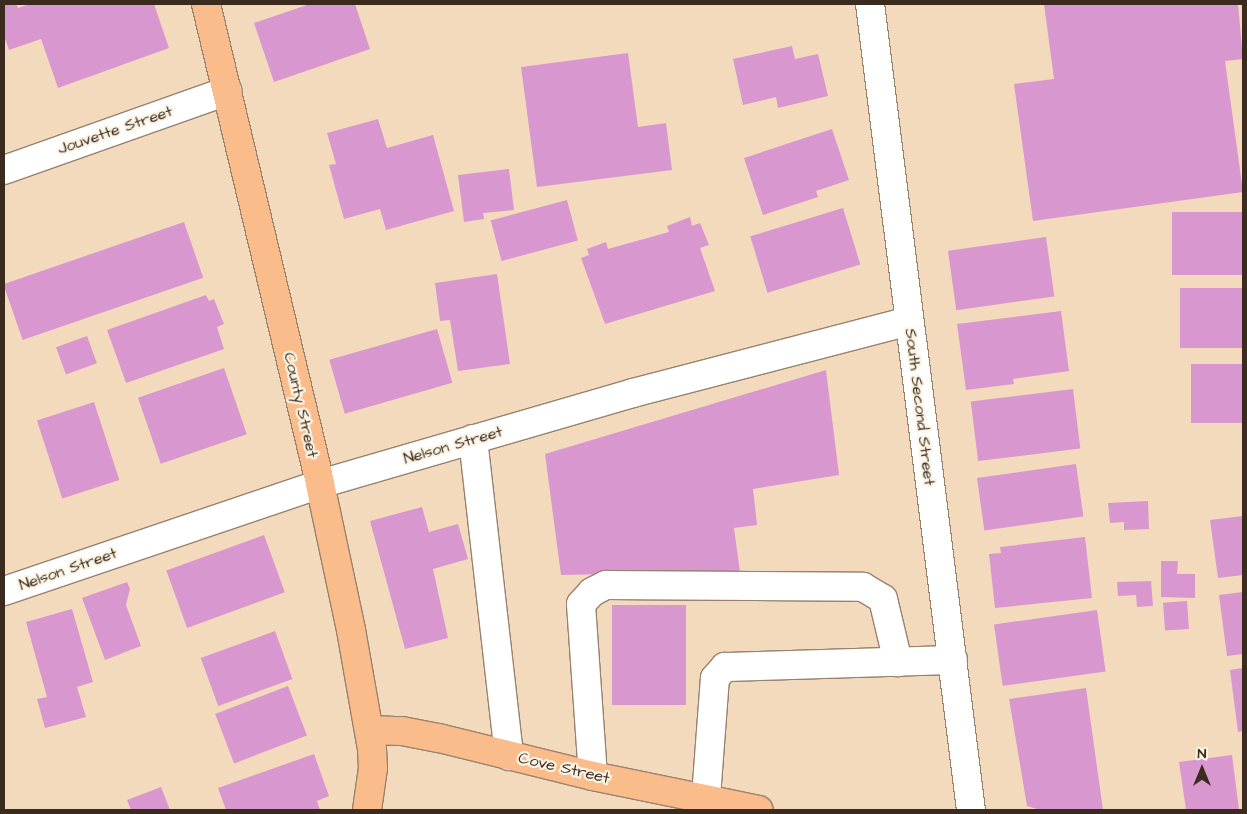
<!DOCTYPE html>
<html>
<head>
<meta charset="utf-8">
<style>
  body { margin:0 }
  #map { position:relative; width:1247px; height:814px; overflow:hidden; background:#f3dabd; font-family:"Architects Daughter",sans-serif }
  div>[style] { position:absolute }
  .building>* { inset:0; background:#d997cf; transform-origin:0 0 }
  .roads { filter:drop-shadow(1px 0 #97826e) drop-shadow(-1px 0 #97826e) drop-shadow(0 1px #97826e) drop-shadow(0 -1px #97826e) }
  .minor>* { height:28px; margin:-14px; padding:0 14px; transform-origin:14px; border-radius:14px; background:#fff }
  .major>* { height:28px; margin:-14px; padding:0 14px; transform-origin:14px; border-radius:14px; background:#fabc8b }
  span { translate:-50% -50%; white-space:nowrap; text-align:center; line-height:1.15; -webkit-text-stroke:4.5px #fcf5e5; paint-order:stroke }
  .street-label { font-size:16px; color:#3b2a1e }
  .frame { position:absolute; inset:0; border:5px solid #3b2a1e; pointer-events:none }
  .north { position:absolute; left:1177px; top:744px; width:50px; height:50px; -webkit-text-stroke:4px #fcf5e5; paint-order:stroke; rotate:0deg; font-size:14px; font-weight:700; line-height:20px; text-align:center; color:#3b2a1e }
  .north::after { content:''; display:block; margin:auto; width:18px; height:22px; background:#3b2a1e; clip-path:polygon(50% 0,100% 100%,50% 72%,0 100%) }
</style>
</head>
<body>
<div id="map">
  <div class="building">
    <div style="clip-path:polygon(4px 4px,16px 4px,18px 8px,30px 4px,154px 4px,169px 48px,58px 88px,41px 39px,9px 50px,4px 36px)"></div>
    <div style="clip-path:polygon(310px 4px,355px 4px,370px 49px,274px 82px,254px 23px)"></div>
    <div style="clip-path:polygon(1044px 4px,1238px 4px,1243px 59px,1225px 61px,1243px 192px,1033px 221px,1014px 84px,1054px 79px)"></div>
    <div style="clip-path:polygon(792px 46px,795px 59px,818px 54px,828px 96px,778px 108px,776px 97px,743px 105px,733px 59px)"></div>
    <div style="clip-path:polygon(628px 53px,638px 127px,666px 123px,672px 170px,537px 187px,521px 67px)"></div>
    <div style="clip-path:polygon(378px 119px,387px 148px,433px 135px,454px 211px,386px 230px,380px 209px,344px 219px,329px 165px,336px 164px,327px 133px)"></div>
    <div style="clip-path:polygon(832px 129px,849px 180px,816px 191px,818px 197px,763px 215px,744px 158px)"></div>
    <div style="clip-path:polygon(509px 169px,514px 210px,483px 213px,484px 219px,464px 222px,458px 175px)"></div>
    <div style="left:567px;top:200px;width:42px;height:79px;rotate:75deg"></div>
    <div style="left:843px;top:208px;width:59px;height:97px;rotate:73deg"></div>
    <div style="left:1243px;top:212px;width:63px;height:71px;rotate:90deg"></div>
    <div style="clip-path:polygon(690px 217px,692px 226px,700px 223px,709px 245px,700px 248px,715px 291px,605px 324px,581px 258px,589px 255px,587px 249px,606px 242px,608px 249px,669px 232px,667px 226px)"></div>
    <div style="left:184px;top:222px;width:59px;height:191px;rotate:71deg"></div>
    <div style="left:1046px;top:237px;width:60px;height:99px;rotate:82deg"></div>
    <div style="clip-path:polygon(497px 274px,510px 364px,458px 371px,450px 320px,440px 321px,435px 283px)"></div>
    <div style="left:1243px;top:288px;width:60px;height:63px;rotate:90deg"></div>
    <div style="clip-path:polygon(206px 295px,209px 301px,214px 299px,224px 324px,217px 327px,224px 349px,126px 383px,107px 330px)"></div>
    <div style="clip-path:polygon(1061px 311px,1069px 371px,1013px 379px,1014px 384px,966px 390px,957px 324px)"></div>
    <div style="left:437px;top:329px;width:56px;height:112px;rotate:74deg"></div>
    <div style="left:87px;top:336px;width:29px;height:33px;rotate:70deg"></div>
    <div style="left:1243px;top:364px;width:59px;height:52px;rotate:90deg"></div>
    <div style="left:224px;top:368px;width:70px;height:91px;rotate:71deg"></div>
    <div style="clip-path:polygon(826px 370px,839px 475px,753px 489px,757px 525px,734px 528px,740px 572px,561px 575px,545px 454px)"></div>
    <div style="left:1073px;top:389px;width:60px;height:103px;rotate:83deg"></div>
    <div style="left:94px;top:402px;width:82px;height:60px;rotate:72deg"></div>
    <div style="left:1076px;top:464px;width:53px;height:100px;rotate:82deg"></div>
    <div style="clip-path:polygon(1148px 501px,1149px 529px,1124px 530px,1124px 522px,1110px 523px,1108px 503px)"></div>
    <div style="clip-path:polygon(422px 507px,429px 532px,458px 524px,468px 559px,433px 569px,448px 638px,405px 649px,370px 521px)"></div>
    <div style="clip-path:polygon(1243px 516px,1243px 575px,1218px 578px,1210px 520px)"></div>
    <div style="left:264px;top:535px;width:61px;height:104px;rotate:70deg"></div>
    <div style="clip-path:polygon(1085px 537px,1092px 598px,995px 608px,989px 554px,1001px 553px,1000px 547px)"></div>
    <div style="clip-path:polygon(1161px 561px,1178px 561px,1177px 574px,1195px 574px,1195px 598px,1161px 597px)"></div>
    <div style="clip-path:polygon(1151px 581px,1153px 606px,1137px 607px,1136px 595px,1118px 596px,1117px 582px)"></div>
    <div style="clip-path:polygon(127px 582px,130px 589px,126px 605px,141px 646px,105px 660px,82px 598px)"></div>
    <div style="clip-path:polygon(1243px 592px,1243px 654px,1227px 656px,1219px 595px)"></div>
    <div style="left:1187px;top:601px;width:28px;height:24px;rotate:86deg"></div>
    <div style="left:612px;top:605px;width:74px;height:100px"></div>
    <div style="clip-path:polygon(72px 609px,93px 682px,77px 687px,86px 717px,45px 728px,37px 699px,47px 697px,26px 622px)"></div>
    <div style="left:1097px;top:610px;width:62px;height:104px;rotate:82deg"></div>
    <div style="left:275px;top:631px;width:51px;height:79px;rotate:70deg"></div>
    <div style="clip-path:polygon(1243px 668px,1243px 731px,1238px 732px,1230px 670px)"></div>
    <div style="left:288px;top:686px;width:53px;height:78px;rotate:69deg"></div>
    <div style="clip-path:polygon(1086px 688px,1103px 810px,1040px 810px,1027px 806px,1009px 699px)"></div>
    <div style="clip-path:polygon(314px 754px,329px 796px,317px 801px,320px 810px,226px 810px,218px 788px)"></div>
    <div style="clip-path:polygon(1232px 755px,1239px 810px,1186px 810px,1179px 762px)"></div>
    <div style="clip-path:polygon(161px 787px,170px 810px,131px 810px,127px 800px)"></div>
  </div>
  <div class="roads">
    <div class="minor">
      <div style="left:870px;top:4px;width:812px;rotate:82.86deg"></div>
      <div style="left:4px;top:170px;width:237px;rotate:-19.5deg"></div>
      <div style="left:473px;top:439px;width:319px;rotate:83.5deg"></div>
      <div style="left:4px;top:591px;width:334px;rotate:-18.7deg"></div>
      <div style="left:320px;top:484px;width:326px;rotate:-16.2deg"></div>
      <div style="left:633px;top:393px;width:285px;rotate:-14.6deg"></div>
      <div style="left:593px;top:776px;width:172px;rotate:-94deg"></div>
      <div style="left:581px;top:604px;width:16px;rotate:-47deg"></div>
      <div style="left:592px;top:592px;width:16px;rotate:-27deg"></div>
      <div style="left:606px;top:585px;width:257px;rotate:0.4deg"></div>
      <div style="left:863px;top:587px;width:23px;rotate:31deg"></div>
      <div style="left:883px;top:599px;width:65px;rotate:76.6deg"></div>
      <div style="left:706px;top:797px;width:119px;rotate:-85.7deg"></div>
      <div style="left:715px;top:678px;width:15px;rotate:-48deg"></div>
      <div style="left:725px;top:667px;width:228px;rotate:-1.8deg"></div>
    </div>
    <div class="major">
      <div style="left:206px;top:4px;width:493px;rotate:76.6deg"></div>
      <div style="left:320px;top:484px;width:149px;rotate:78deg"></div>
      <div style="left:351px;top:630px;width:121px;rotate:80deg"></div>
      <div style="left:372px;top:749px;width:19px;rotate:87deg"></div>
      <div style="left:373px;top:768px;width:42px;rotate:98.1deg"></div>
      <div style="left:370px;top:730px;width:32px;rotate:2deg"></div>
      <div style="left:402px;top:731px;width:38px;rotate:11deg"></div>
      <div style="left:439px;top:738px;width:159px;rotate:13.9deg"></div>
      <div style="left:593px;top:776px;width:169px;rotate:11.6deg"></div>
    </div>
  </div>
  <div class="street-label">
    <span style="left:115px;top:130px;rotate:-19deg">Jouvette Street</span>
    <span style="left:301px;top:405px;rotate:77deg">County Street</span>
    <span style="left:920px;top:407px;rotate:83deg">South Second Street</span>
    <span style="left:453px;top:445px;rotate:-16deg">Nelson Street</span>
    <span style="left:68px;top:569px;rotate:-19deg">Nelson Street</span>
    <span style="left:564px;top:768px;rotate:13deg">Cove Street</span>
  </div>
  <div class="frame"></div>
  <div class="north">N</div>
</div>
</body>
</html>
